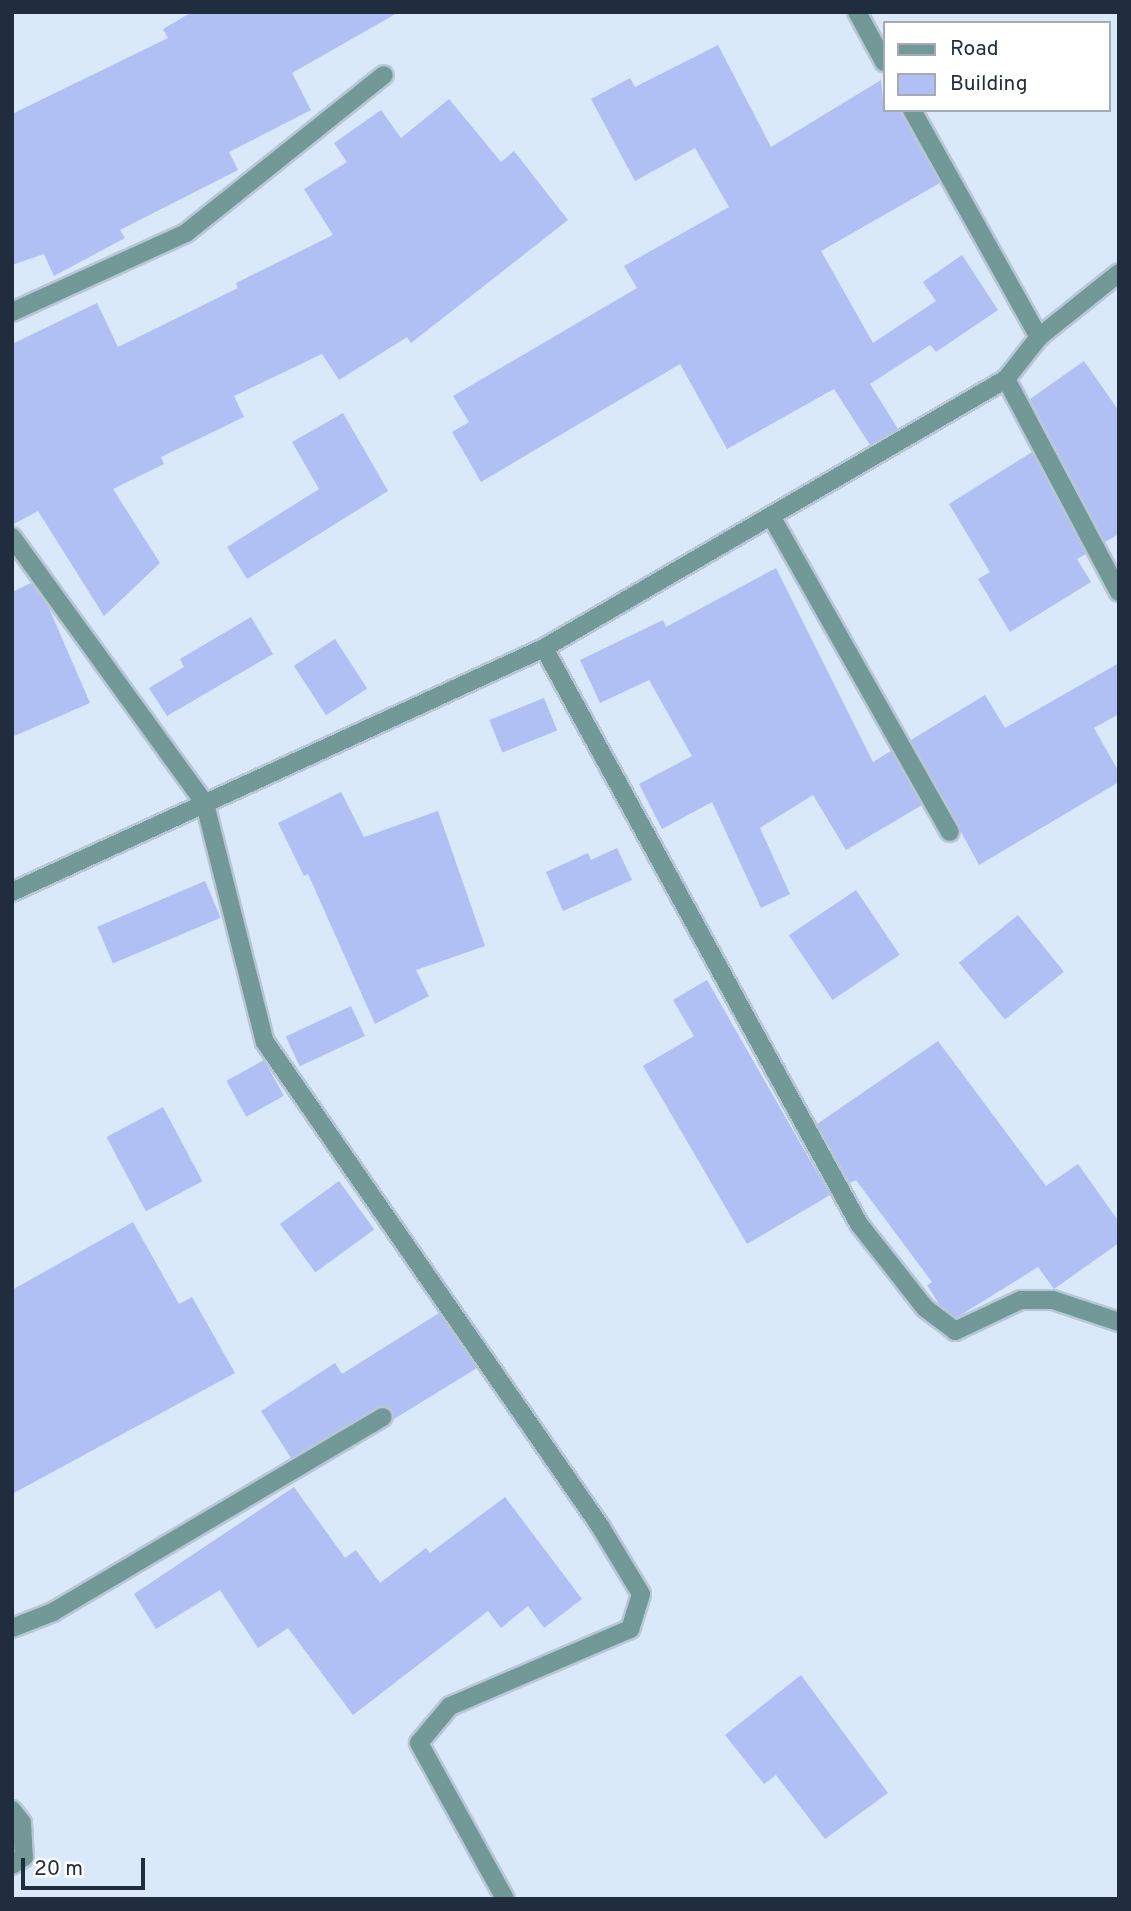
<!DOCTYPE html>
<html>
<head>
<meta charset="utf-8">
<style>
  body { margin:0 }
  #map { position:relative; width:1131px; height:1911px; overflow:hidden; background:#dae9fa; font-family:Overpass,sans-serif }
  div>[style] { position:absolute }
  .building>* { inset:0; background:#b0bff4; transform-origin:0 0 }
  .roads { filter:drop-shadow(2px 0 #b8c7d8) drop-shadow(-2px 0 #b8c7d8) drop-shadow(0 2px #b8c7d8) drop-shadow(0 -2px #b8c7d8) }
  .minor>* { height:18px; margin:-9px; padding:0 9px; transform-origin:9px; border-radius:9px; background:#729998 }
  .tertiary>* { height:18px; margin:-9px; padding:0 9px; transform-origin:9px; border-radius:9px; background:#729998 }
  span { translate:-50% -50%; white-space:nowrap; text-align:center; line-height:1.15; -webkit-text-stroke:5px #fff; paint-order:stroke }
  .frame { position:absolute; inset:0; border:14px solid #1f2d3e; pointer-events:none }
  .legend { position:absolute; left:883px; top:21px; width:228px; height:91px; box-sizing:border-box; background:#fff; border:2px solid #a5abb2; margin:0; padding:9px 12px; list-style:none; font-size:21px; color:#1f2d3e }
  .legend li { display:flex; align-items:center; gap:14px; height:35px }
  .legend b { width:35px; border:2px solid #a5abb2 }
  .scale { position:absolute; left:21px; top:1858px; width:124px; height:32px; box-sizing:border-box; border:4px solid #1f2d3e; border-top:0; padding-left:9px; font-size:21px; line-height:24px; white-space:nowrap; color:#1f2d3e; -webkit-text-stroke:5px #fff; paint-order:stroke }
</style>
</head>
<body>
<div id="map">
  <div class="building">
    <div style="clip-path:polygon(192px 12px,399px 12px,292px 73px,311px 110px,229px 152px,238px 170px,120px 230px,125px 238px,54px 276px,44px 254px,12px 265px,12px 114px,168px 38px,163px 29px)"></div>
    <div style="clip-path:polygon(718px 45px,771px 147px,881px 80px,884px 110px,899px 110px,940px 183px,821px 251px,873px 343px,936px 301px,923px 282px,962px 255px,998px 310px,936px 352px,930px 345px,870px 384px,898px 429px,870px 445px,834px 389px,727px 449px,680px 364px,481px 482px,452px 432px,469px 422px,453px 396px,637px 288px,624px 266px,729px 207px,695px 148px,635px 181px,591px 99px,630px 78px,635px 87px)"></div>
    <div style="clip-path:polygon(449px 99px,501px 162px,514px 151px,568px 220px,411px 343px,407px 337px,339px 380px,322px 354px,280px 374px,234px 396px,244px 417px,161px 457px,164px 464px,113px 489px,160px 563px,104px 616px,38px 511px,12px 525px,12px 344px,97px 303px,118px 347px,238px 288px,236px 283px,333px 235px,304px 189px,347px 162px,334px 143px,381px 110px,401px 138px)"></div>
    <div style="clip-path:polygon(1084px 361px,1119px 411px,1119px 534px,1105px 542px,1030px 399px)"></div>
    <div style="clip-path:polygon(343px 413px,388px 491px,247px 579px,227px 547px,319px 489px,292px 442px)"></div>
    <div style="clip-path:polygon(1032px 452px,1086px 554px,1077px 559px,1091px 582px,1010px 632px,978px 579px,990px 572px,949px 504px)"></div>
    <div style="clip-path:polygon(776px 568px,873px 762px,891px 751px,922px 805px,846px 850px,813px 795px,760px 828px,790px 894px,761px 908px,712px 802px,662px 829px,639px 784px,692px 756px,649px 680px,600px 703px,580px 660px,663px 620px,666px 627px)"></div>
    <div style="clip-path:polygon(31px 583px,48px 606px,90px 703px,12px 737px,12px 592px)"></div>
    <div style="clip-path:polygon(251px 617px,273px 654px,167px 716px,149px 688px,184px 667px,180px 659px)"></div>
    <div style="left:335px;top:639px;width:59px;height:49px;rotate:57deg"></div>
    <div style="clip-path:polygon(1119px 663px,1119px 714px,1094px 728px,1119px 772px,1119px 782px,979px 865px,911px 740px,985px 695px,1005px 728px)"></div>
    <div style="left:544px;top:698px;width:35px;height:59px;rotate:68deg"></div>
    <div style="clip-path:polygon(341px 792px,364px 837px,438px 811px,485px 946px,416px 970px,429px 996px,375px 1024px,308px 874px,304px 876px,278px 823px)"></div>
    <div style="clip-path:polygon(617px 848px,632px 880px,563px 911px,546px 872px,588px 853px,591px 860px)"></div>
    <div style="left:205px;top:881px;width:40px;height:117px;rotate:67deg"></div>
    <div style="left:856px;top:890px;width:78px;height:81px;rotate:56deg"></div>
    <div style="left:1018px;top:915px;width:73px;height:76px;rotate:51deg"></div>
    <div style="clip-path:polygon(707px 980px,830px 1195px,747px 1244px,643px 1066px,694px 1036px,673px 1000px)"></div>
    <div style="left:351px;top:1006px;width:33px;height:72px;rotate:65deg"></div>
    <div style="clip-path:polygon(938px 1041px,1046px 1186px,1078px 1164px,1119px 1222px,1119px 1243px,1054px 1289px,1038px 1267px,956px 1318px,939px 1304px,927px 1285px,932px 1282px,856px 1180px,850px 1183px,817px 1124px)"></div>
    <div style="left:264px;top:1060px;width:41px;height:43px;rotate:61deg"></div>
    <div style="left:163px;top:1107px;width:84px;height:64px;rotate:62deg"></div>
    <div style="left:339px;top:1181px;width:60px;height:73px;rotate:54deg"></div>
    <div style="clip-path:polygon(133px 1222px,179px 1304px,192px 1297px,235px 1373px,12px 1494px,12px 1290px)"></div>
    <div style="clip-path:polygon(439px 1313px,477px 1368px,394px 1419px,389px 1408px,378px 1407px,291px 1458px,261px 1411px,335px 1363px,342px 1374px)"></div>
    <div style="clip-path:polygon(294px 1487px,345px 1558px,356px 1550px,380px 1583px,426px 1548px,430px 1553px,505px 1497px,582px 1599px,544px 1628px,528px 1606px,501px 1628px,488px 1611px,353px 1715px,288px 1628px,258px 1648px,220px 1590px,156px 1629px,134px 1594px)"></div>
    <div style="clip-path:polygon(801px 1675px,888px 1793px,825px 1839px,776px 1775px,764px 1784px,725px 1735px)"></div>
  </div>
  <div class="roads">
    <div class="minor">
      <div style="left:857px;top:12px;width:57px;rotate:61.6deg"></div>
      <div style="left:912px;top:110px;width:260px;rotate:60.8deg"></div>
      <div style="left:12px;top:312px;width:191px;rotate:-24.4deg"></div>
      <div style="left:186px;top:233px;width:253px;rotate:-38.6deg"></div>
      <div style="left:1006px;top:379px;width:241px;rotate:62.1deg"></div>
      <div style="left:771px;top:516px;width:363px;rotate:60.5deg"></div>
      <div style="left:12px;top:537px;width:329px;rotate:54.1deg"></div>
      <div style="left:205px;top:804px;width:245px;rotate:75.9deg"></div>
      <div style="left:265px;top:1042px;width:589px;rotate:55.31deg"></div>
      <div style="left:600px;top:1526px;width:79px;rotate:58.9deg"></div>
      <div style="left:641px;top:1594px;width:37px;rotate:107deg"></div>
      <div style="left:630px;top:1629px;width:196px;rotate:156.8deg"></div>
      <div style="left:450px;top:1706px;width:48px;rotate:130deg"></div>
      <div style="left:419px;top:1743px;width:178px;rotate:61.1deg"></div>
      <div style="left:544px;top:648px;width:657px;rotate:61.33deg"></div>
      <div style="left:859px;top:1224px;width:107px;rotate:51.8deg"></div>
      <div style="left:925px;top:1308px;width:38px;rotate:37deg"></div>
      <div style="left:955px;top:1331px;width:73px;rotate:-25.2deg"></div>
      <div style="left:1021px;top:1300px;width:32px"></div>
      <div style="left:1053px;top:1300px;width:70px;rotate:18.4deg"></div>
      <div style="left:12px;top:1628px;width:44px;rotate:-21.3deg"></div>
      <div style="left:53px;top:1612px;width:383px;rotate:-30.6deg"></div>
      <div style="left:12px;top:1810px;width:16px;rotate:52deg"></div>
      <div style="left:22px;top:1823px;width:34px;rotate:87deg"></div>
      <div style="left:24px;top:1857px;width:14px;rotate:146deg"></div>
    </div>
    <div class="tertiary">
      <div style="left:12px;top:892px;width:585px;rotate:-24.64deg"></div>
      <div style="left:544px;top:648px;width:535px;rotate:-30.21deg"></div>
      <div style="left:1006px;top:379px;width:53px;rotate:-51.8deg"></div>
      <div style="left:1039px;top:337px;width:102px;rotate:-38.7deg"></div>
    </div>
  </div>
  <div class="frame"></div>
  <ul class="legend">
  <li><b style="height:9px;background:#729998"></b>Road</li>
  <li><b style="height:19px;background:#b0bff4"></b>Building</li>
  </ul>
  <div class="scale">20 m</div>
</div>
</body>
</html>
